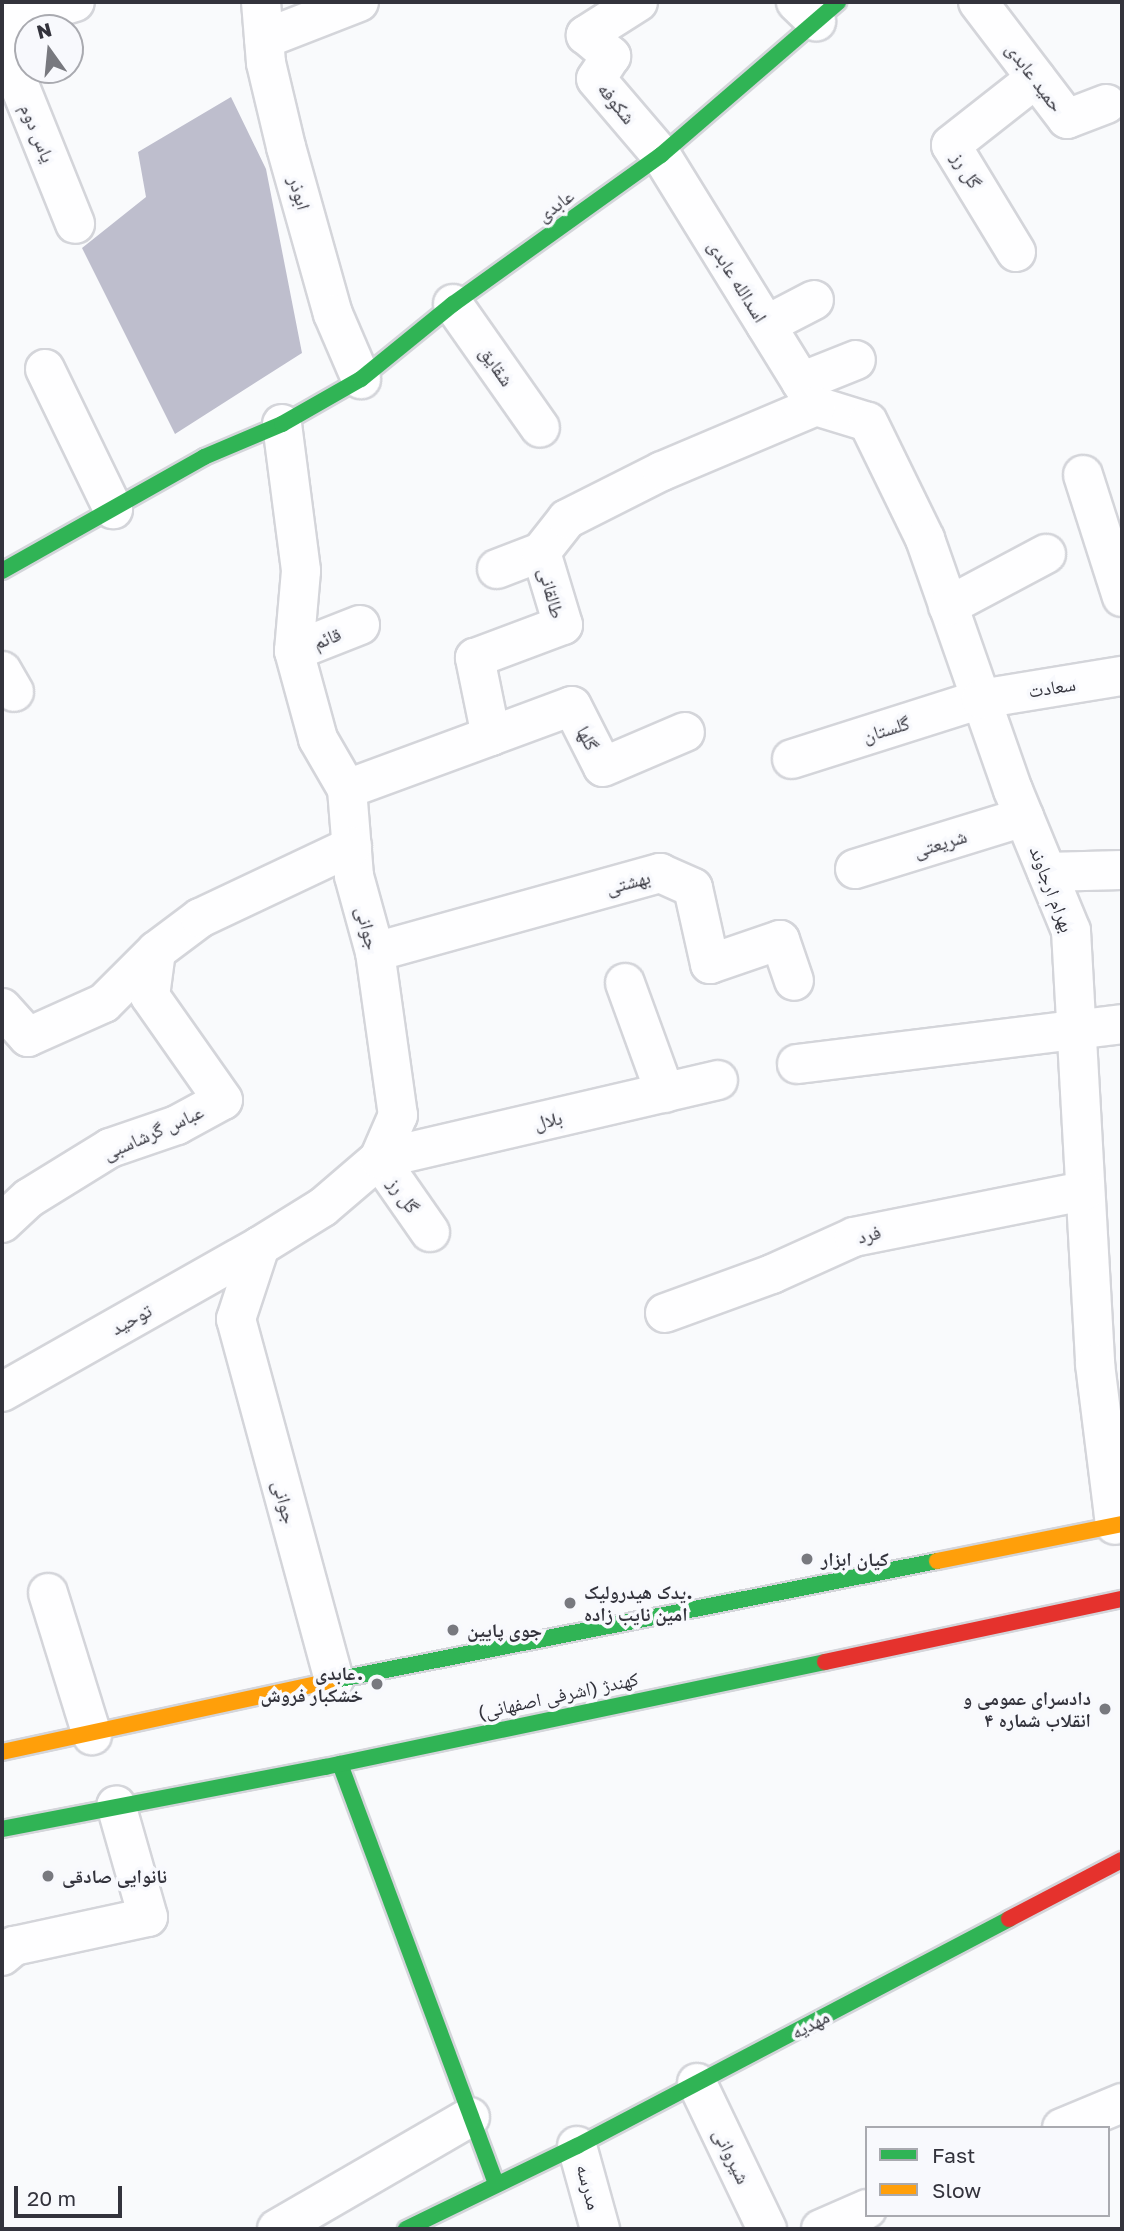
<!DOCTYPE html>
<html>
<head>
<meta charset="utf-8">
<style>
  body { margin:0 }
  #map { position:relative; width:1124px; height:2231px; overflow:hidden; background:#f9fafc; font-family:"Golos Text","Noto Naskh Arabic",sans-serif }
  div>[style] { position:absolute }
  .building>* { inset:0; background:#bebecd }
  .roads { filter:drop-shadow(2px 0 #d4d5da) drop-shadow(-2px 0 #d4d5da) drop-shadow(0 2px #d4d5da) drop-shadow(0 -2px #d4d5da) }
  .street>* { height:38px; margin:-19px; padding:0 19px; transform-origin:19px; border-radius:19px; background:#fefeff }
  .fast>* { height:16px; margin:-8px; padding:0 8px; transform-origin:8px; border-radius:8px; background:#30b455 }
  .slow>* { height:16px; margin:-8px; padding:0 8px; transform-origin:8px; border-radius:8px; background:#ff9f0a }
  .jam>* { height:16px; margin:-8px; padding:0 8px; transform-origin:8px; border-radius:8px; background:#e5322d }
  .dots>* { width:19px; height:19px; translate:-50% -50%; box-sizing:border-box; border:4px solid #f8f9fd; border-radius:50% }
  span { translate:-50% -50%; white-space:nowrap; text-align:center; line-height:1.15; -webkit-text-stroke:7px #f8f9fd; paint-order:stroke }
  .street-label { font-size:19px; color:#33333c }
  .poi-label { font-size:19px; color:#33333c; font-weight:700 }
  .left { translate:0 -50%; text-align:left }
  .right { translate:-100% -50%; text-align:right }
  .frame { position:absolute; inset:0; border:4px solid #33333c; pointer-events:none }
  .legend { position:absolute; left:865px; top:2126px; width:245px; height:91px; box-sizing:border-box; background:#f8f9fd; border:2px solid #a9aab0; margin:0; padding:9px 12px; list-style:none; font-size:21px; color:#33333c }
  .legend li { display:flex; align-items:center; gap:14px; height:35px }
  .legend b { width:35px; border:2px solid #a9aab0 }
  .north { position:absolute; left:14px; top:14px; width:70px; height:70px; box-sizing:border-box; background:#f8f9fd; border:2px solid #a9aab0; border-radius:50%; rotate:345deg; font-size:19px; font-weight:700; line-height:28px; text-align:center; color:#33333c }
  .north::after { content:''; display:block; margin:auto; width:24px; height:32px; background:#78797f; clip-path:polygon(50% 0,100% 100%,50% 72%,0 100%) }
  .scale { position:absolute; left:14px; top:2186px; width:108px; height:32px; box-sizing:border-box; border:4px solid #33333c; border-top:0; padding-left:9px; font-size:21px; line-height:24px; white-space:nowrap; color:#33333c; -webkit-text-stroke:5px #f8f9fd; paint-order:stroke }
</style>
</head>
<body>
<div id="map">
  <div class="building">
    <div style="clip-path:polygon(231px 97px,266px 169px,302px 353px,175px 434px,82px 248px,146px 197px,138px 152px)"></div>
  </div>
  <div class="roads">
    <div class="street">
      <div style="left:261px;top:2px;width:61px;rotate:85.3deg"></div>
      <div style="left:266px;top:63px;width:86px;rotate:76.6deg"></div>
      <div style="left:286px;top:147px;width:173px;rotate:74.3deg"></div>
      <div style="left:333px;top:314px;width:71px;rotate:66.7deg"></div>
      <div style="left:638px;top:2px;width:62px;rotate:147.6deg"></div>
      <div style="left:586px;top:35px;width:33px;rotate:40deg"></div>
      <div style="left:611px;top:56px;width:27px;rotate:123deg"></div>
      <div style="left:596px;top:79px;width:100px;rotate:49.5deg"></div>
      <div style="left:661px;top:155px;width:295px;rotate:58.3deg"></div>
      <div style="left:796px;top:2px;width:28px;rotate:44deg"></div>
      <div style="left:978px;top:2px;width:147px;rotate:52.7deg"></div>
      <div style="left:1067px;top:119px;width:42px;rotate:-21deg"></div>
      <div style="left:2px;top:24px;width:76px;rotate:-16.8deg"></div>
      <div style="left:264px;top:39px;width:102px;rotate:-21.3deg"></div>
      <div style="left:2px;top:42px;width:196px;rotate:68.1deg"></div>
      <div style="left:1016px;top:252px;width:125px;rotate:-121.3deg"></div>
      <div style="left:951px;top:145px;width:108px;rotate:-38.2deg"></div>
      <div style="left:453px;top:304px;width:151px;rotate:54.9deg"></div>
      <div style="left:766px;top:325px;width:54px;rotate:-27.5deg"></div>
      <div style="left:45px;top:369px;width:156px;rotate:64.1deg"></div>
      <div style="left:801px;top:382px;width:59px;rotate:-21.8deg"></div>
      <div style="left:816px;top:406px;width:54px;rotate:17.1deg"></div>
      <div style="left:868px;top:422px;width:130px;rotate:64deg"></div>
      <div style="left:925px;top:539px;width:266px;rotate:70.7deg"></div>
      <div style="left:1013px;top:790px;width:152px;rotate:67.6deg"></div>
      <div style="left:1071px;top:931px;width:434px;rotate:86.8deg"></div>
      <div style="left:1095px;top:1364px;width:162px;rotate:82.9deg"></div>
      <div style="left:282px;top:424px;width:148px;rotate:82.6deg"></div>
      <div style="left:301px;top:571px;width:80px;rotate:95deg"></div>
      <div style="left:294px;top:651px;width:91px;rotate:74.7deg"></div>
      <div style="left:318px;top:739px;width:58px;rotate:59.9deg"></div>
      <div style="left:347px;top:789px;width:87px;rotate:85.4deg"></div>
      <div style="left:354px;top:876px;width:79px;rotate:74.6deg"></div>
      <div style="left:375px;top:952px;width:165px;rotate:82deg"></div>
      <div style="left:398px;top:1115px;width:48px;rotate:113.4deg"></div>
      <div style="left:379px;top:1159px;width:74px;rotate:139.4deg"></div>
      <div style="left:323px;top:1207px;width:74px;rotate:148.2deg"></div>
      <div style="left:260px;top:1246px;width:77px;rotate:108.2deg"></div>
      <div style="left:236px;top:1319px;width:374px;rotate:74.8deg"></div>
      <div style="left:1083px;top:475px;width:128px;rotate:72.3deg"></div>
      <div style="left:497px;top:569px;width:47px;rotate:-21.1deg"></div>
      <div style="left:948px;top:606px;width:111px;rotate:-28deg"></div>
      <div style="left:294px;top:651px;width:71px;rotate:-21.5deg"></div>
      <div style="left:2px;top:671px;width:24px;rotate:60deg"></div>
      <div style="left:491px;top:736px;width:86px;rotate:-20.3deg"></div>
      <div style="left:572px;top:706px;width:68px;rotate:63.1deg"></div>
      <div style="left:603px;top:767px;width:89px;rotate:-23.1deg"></div>
      <div style="left:792px;top:759px;width:198px;rotate:-17.6deg"></div>
      <div style="left:981px;top:699px;width:143px;rotate:-9.3deg"></div>
      <div style="left:347px;top:789px;width:153px;rotate:-20.2deg"></div>
      <div style="left:491px;top:736px;width:80px;rotate:-101.6deg"></div>
      <div style="left:475px;top:658px;width:94px;rotate:-20.6deg"></div>
      <div style="left:563px;top:625px;width:76px;rotate:-106.8deg"></div>
      <div style="left:541px;top:552px;width:42px;rotate:-51.8deg"></div>
      <div style="left:567px;top:519px;width:106px;rotate:-26.8deg"></div>
      <div style="left:662px;top:471px;width:167px;rotate:-22.9deg"></div>
      <div style="left:855px;top:869px;width:177px;rotate:-17.1deg"></div>
      <div style="left:1047px;top:872px;width:75px;rotate:-1.5deg"></div>
      <div style="left:375px;top:952px;width:296px;rotate:-15.5deg"></div>
      <div style="left:660px;top:873px;width:36px;rotate:24deg"></div>
      <div style="left:693px;top:888px;width:78px;rotate:77.4deg"></div>
      <div style="left:710px;top:964px;width:74px;rotate:-18.9deg"></div>
      <div style="left:780px;top:940px;width:43px;rotate:71.1deg"></div>
      <div style="left:625px;top:983px;width:117px;rotate:70deg"></div>
      <div style="left:2px;top:1008px;width:39px;rotate:48deg"></div>
      <div style="left:28px;top:1037px;width:83px;rotate:-24.1deg"></div>
      <div style="left:104px;top:1003px;width:74px;rotate:-45deg"></div>
      <div style="left:797px;top:1064px;width:327px;rotate:-7deg"></div>
      <div style="left:2px;top:1223px;width:37px;rotate:-43deg"></div>
      <div style="left:29px;top:1198px;width:95px;rotate:-31.7deg"></div>
      <div style="left:110px;top:1148px;width:71px;rotate:-18.9deg"></div>
      <div style="left:177px;top:1125px;width:52px;rotate:-28.5deg"></div>
      <div style="left:223px;top:1100px;width:127px;rotate:-125.1deg"></div>
      <div style="left:150px;top:996px;width:45px;rotate:-82.4deg"></div>
      <div style="left:156px;top:951px;width:55px;rotate:-36.9deg"></div>
      <div style="left:200px;top:918px;width:168px;rotate:-25.3deg"></div>
      <div style="left:430px;top:1232px;width:89px;rotate:-124.9deg"></div>
      <div style="left:379px;top:1159px;width:348px;rotate:-13.1deg"></div>
      <div style="left:665px;top:1313px;width:114px;rotate:-20deg"></div>
      <div style="left:772px;top:1274px;width:90px;rotate:-24.3deg"></div>
      <div style="left:854px;top:1237px;width:235px;rotate:-11.3deg"></div>
      <div style="left:2px;top:1392px;width:296px;rotate:-29.5deg"></div>
      <div style="left:48px;top:1593px;width:149px;rotate:72.8deg"></div>
      <div style="left:2px;top:1956px;width:16px;rotate:-40deg"></div>
      <div style="left:14px;top:1946px;width:137px;rotate:-12.2deg"></div>
      <div style="left:148px;top:1917px;width:116px;rotate:-105.9deg"></div>
      <div style="left:697px;top:2083px;width:162px;rotate:64.4deg"></div>
      <div style="left:1062px;top:2128px;width:65px;rotate:-22.6deg"></div>
      <div style="left:577px;top:2146px;width:86px;rotate:74.5deg"></div>
      <div style="left:277px;top:2229px;width:223px;rotate:-30.1deg"></div>
      <div style="left:821px;top:2229px;width:50px;rotate:-23.5deg"></div>
    </div>
    <div class="fast">
      <div style="left:2px;top:571px;width:232px;rotate:-29.4deg"></div>
      <div style="left:204px;top:457px;width:85px;rotate:-22.9deg"></div>
      <div style="left:282px;top:424px;width:91px;rotate:-29.7deg"></div>
      <div style="left:361px;top:379px;width:119px;rotate:-39.2deg"></div>
      <div style="left:453px;top:304px;width:256px;rotate:-35.6deg"></div>
      <div style="left:661px;top:155px;width:234px;rotate:-40.8deg"></div>
      <div style="left:330px;top:1681px;width:619px;rotate:-11.18deg"></div>
      <div style="left:340px;top:1764px;width:448px;rotate:69.6deg"></div>
      <div style="left:2px;top:1829px;width:329px;rotate:-10.9deg"></div>
      <div style="left:325px;top:1767px;width:511px;rotate:-11.86deg"></div>
      <div style="left:406px;top:2229px;width:190px;rotate:-25.9deg"></div>
      <div style="left:577px;top:2146px;width:488px;rotate:-27.7deg"></div>
    </div>
    <div class="slow">
      <div style="left:937px;top:1561px;width:189px;rotate:-11.3deg"></div>
      <div style="left:2px;top:1752px;width:336px;rotate:-12.2deg"></div>
    </div>
    <div class="jam">
      <div style="left:825px;top:1662px;width:304px;rotate:-12deg"></div>
      <div style="left:1009px;top:1919px;width:127px;rotate:-27.6deg"></div>
    </div>
  </div>
  <div class="dots">
    <div style="left:807px;top:1559px;background:#78797f"></div>
    <div style="left:570px;top:1603px;background:#78797f"></div>
    <div style="left:453px;top:1630px;background:#78797f"></div>
    <div style="left:377px;top:1684px;background:#78797f"></div>
    <div style="left:1105px;top:1709px;background:#78797f"></div>
    <div style="left:48px;top:1876px;background:#78797f"></div>
  </div>
  <div class="street-label">
    <span style="left:1035px;top:77px;rotate:53deg">حمید عابدی</span>
    <span style="left:617px;top:103px;rotate:51deg">شکوفه</span>
    <span style="left:38px;top:133px;rotate:68deg">یاس دوم</span>
    <span style="left:967px;top:170px;rotate:59deg">گل رز</span>
    <span style="left:300px;top:193px;rotate:74deg">ابوذر</span>
    <span style="left:555px;top:205px;rotate:-36deg">عابدی</span>
    <span style="left:738px;top:281px;rotate:58deg">اسدالله عابدی</span>
    <span style="left:497px;top:366px;rotate:55deg">شقایق</span>
    <span style="left:552px;top:593px;rotate:75deg">طالقانی</span>
    <span style="left:327px;top:638px;rotate:-22deg">قائم</span>
    <span style="left:1052px;top:687px;rotate:-9deg">سعادت</span>
    <span style="left:886px;top:729px;rotate:-17deg">گلستان</span>
    <span style="left:588px;top:738px;rotate:63deg">گلها</span>
    <span style="left:940px;top:843px;rotate:-17deg">شریعتی</span>
    <span style="left:628px;top:882px;rotate:-15deg">بهشتی</span>
    <span style="left:1052px;top:889px;rotate:69deg">بهرام ارجاوند</span>
    <span style="left:368px;top:928px;rotate:76deg">جوانی</span>
    <span style="left:548px;top:1120px;rotate:-13deg">بلال</span>
    <span style="left:153px;top:1132px;rotate:-24deg">عباس گرشاسبی</span>
    <span style="left:404px;top:1195px;rotate:55deg">گل رز</span>
    <span style="left:869px;top:1234px;rotate:-14deg">فرد</span>
    <span style="left:131px;top:1319px;rotate:-29deg">توحید</span>
    <span style="left:285px;top:1502px;rotate:75deg">جوانی</span>
    <span style="left:558px;top:1695px;rotate:-12deg">کهندژ (اشرفی اصفهانی)</span>
    <span style="left:810px;top:2024px;rotate:-28deg">مهدیه</span>
    <span style="left:732px;top:2156px;rotate:64deg">شیروانی</span>
    <span style="left:589px;top:2187px;rotate:75deg">مدرسه</span>
  </div>
  <div class="poi-label">
    <span class="left" style="left:821px;top:1559px">کیان ابزار</span>
    <span class="left" style="left:584px;top:1603px">یدک هیدرولیک.<br>امین نایب زاده</span>
    <span class="left" style="left:467px;top:1630px">جوی پایین</span>
    <span class="right" style="left:363px;top:1684px">عابدی.<br>خشکبار فروش</span>
    <span class="right" style="left:1091px;top:1709px">دادسرای عمومی و<br>انقلاب شماره ۴</span>
    <span class="left" style="left:62px;top:1876px">نانوایی صادقی</span>
  </div>
  <div class="frame"></div>
  <ul class="legend">
  <li><b style="height:9px;background:#30b455"></b>Fast</li>
  <li><b style="height:9px;background:#ff9f0a"></b>Slow</li>
  </ul>
  <div class="north">N</div>
  <div class="scale">20 m</div>
</div>
</body>
</html>
